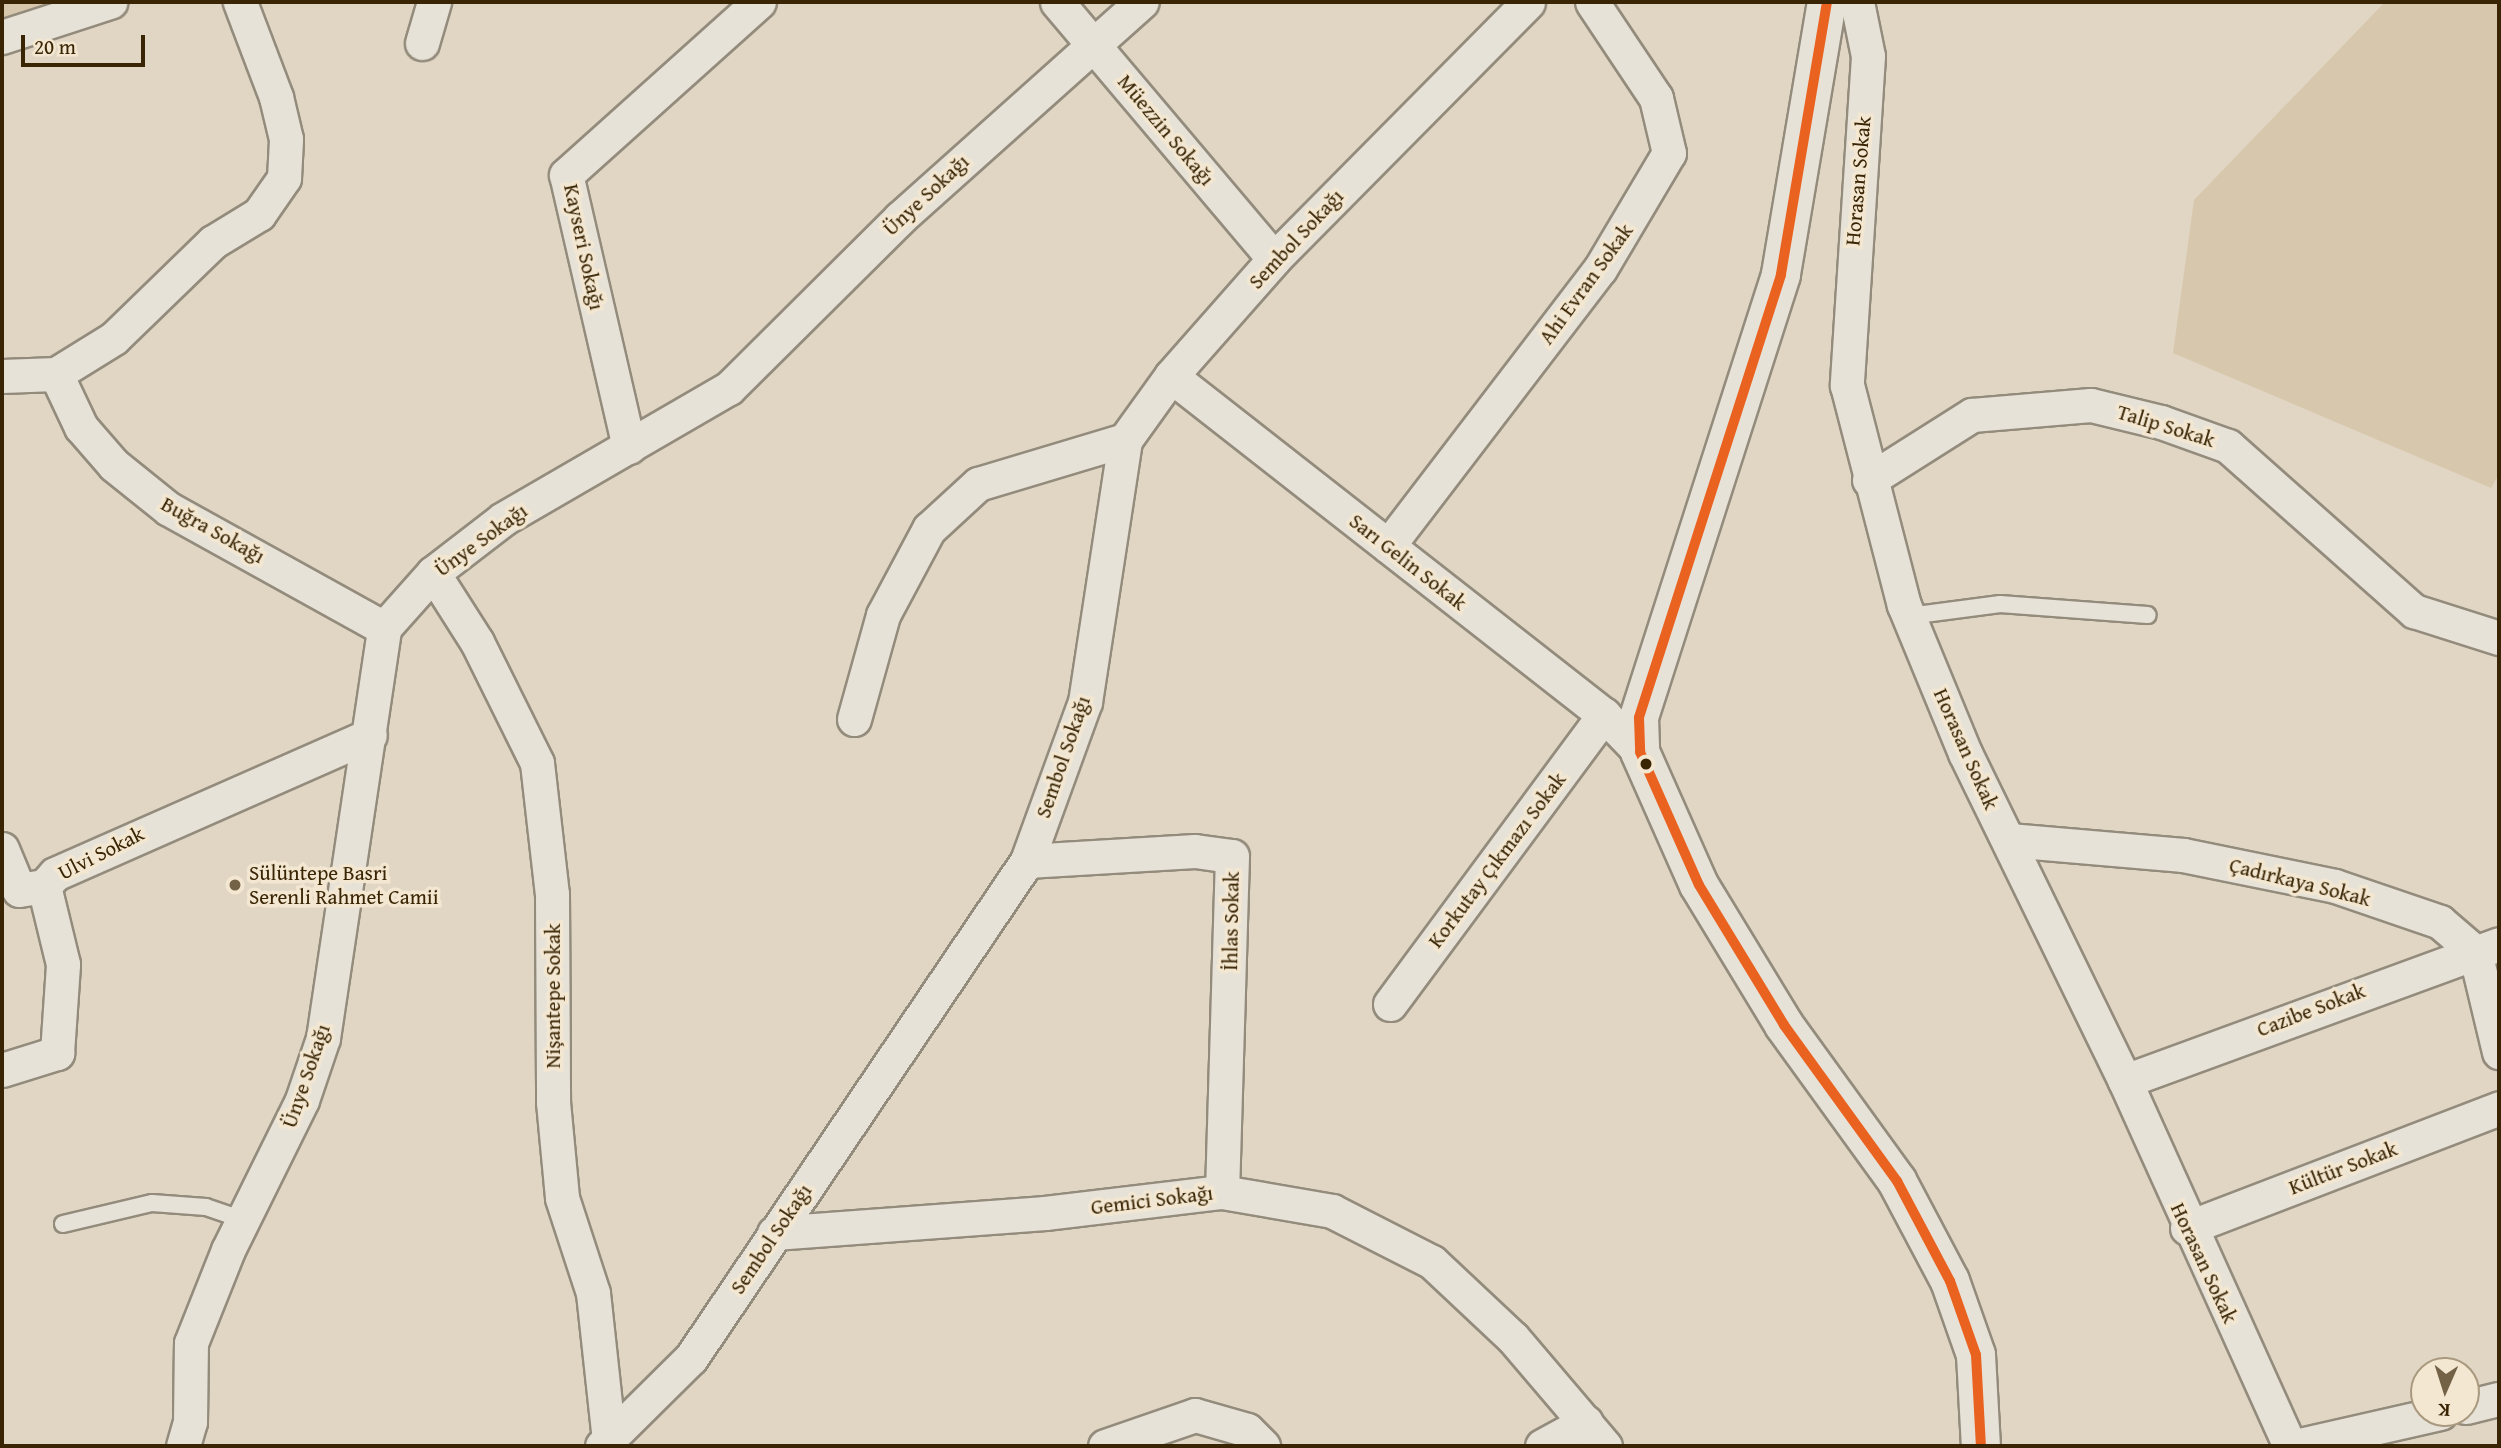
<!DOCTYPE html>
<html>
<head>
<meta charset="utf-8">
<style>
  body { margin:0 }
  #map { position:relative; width:2501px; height:1448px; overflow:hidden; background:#e1d6c4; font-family:"Gentium Book Plus",serif }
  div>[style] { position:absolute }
  .green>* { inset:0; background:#d7c7ac }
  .roads { filter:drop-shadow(2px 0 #938b7c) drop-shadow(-2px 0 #938b7c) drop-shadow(0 2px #938b7c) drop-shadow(0 -2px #938b7c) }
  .service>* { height:16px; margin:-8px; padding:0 8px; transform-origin:8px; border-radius:8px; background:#e7e2d8 }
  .minor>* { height:33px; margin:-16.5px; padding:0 16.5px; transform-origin:16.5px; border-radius:16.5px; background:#e7e2d8 }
  .tertiary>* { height:38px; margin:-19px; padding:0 19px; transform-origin:19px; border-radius:19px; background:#e7e2d8 }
  .bus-1>* { height:10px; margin:-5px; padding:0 5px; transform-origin:5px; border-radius:5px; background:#e96220 }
  .dots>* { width:19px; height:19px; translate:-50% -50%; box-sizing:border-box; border:4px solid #f3e7d1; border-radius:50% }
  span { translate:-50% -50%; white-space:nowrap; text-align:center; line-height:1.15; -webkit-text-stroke:7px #f3e7d1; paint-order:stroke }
  .street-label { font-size:21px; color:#392403 }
  .poi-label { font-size:21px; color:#392403 }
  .left { translate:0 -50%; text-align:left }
  .frame { position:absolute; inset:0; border:4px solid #392403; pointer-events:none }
  .north { position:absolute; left:2410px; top:1357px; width:70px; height:70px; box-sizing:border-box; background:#f3e7d1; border:2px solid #a9997f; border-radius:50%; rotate:183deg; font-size:19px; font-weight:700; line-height:28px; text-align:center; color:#392403 }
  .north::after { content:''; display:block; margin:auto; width:24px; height:32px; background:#746247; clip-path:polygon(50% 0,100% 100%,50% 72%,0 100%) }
  .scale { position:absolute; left:21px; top:35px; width:124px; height:32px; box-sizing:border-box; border:4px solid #392403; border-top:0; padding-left:9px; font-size:21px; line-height:24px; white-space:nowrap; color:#392403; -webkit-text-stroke:5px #f3e7d1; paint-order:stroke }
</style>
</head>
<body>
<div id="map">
  <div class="green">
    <div style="clip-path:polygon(2px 2px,91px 2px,2px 32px)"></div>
    <div style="clip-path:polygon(2385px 2px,2499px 2px,2499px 474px,2491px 488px,2173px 353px,2194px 200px)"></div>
  </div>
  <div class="roads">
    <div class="service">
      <div style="left:1909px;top:616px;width:92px;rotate:-7.5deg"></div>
      <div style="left:2000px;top:604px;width:148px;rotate:4.3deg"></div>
      <div style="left:63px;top:1224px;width:91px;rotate:-13.3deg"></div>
      <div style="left:152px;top:1203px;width:54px;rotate:4.2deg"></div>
      <div style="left:206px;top:1207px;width:40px;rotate:18.9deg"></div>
    </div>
    <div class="minor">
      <div style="left:1057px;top:2px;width:336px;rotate:49.8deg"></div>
      <div style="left:1857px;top:2px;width:55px;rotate:78.5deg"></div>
      <div style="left:1868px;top:56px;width:330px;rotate:93.7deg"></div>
      <div style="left:1847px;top:385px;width:227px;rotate:75.5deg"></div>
      <div style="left:1904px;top:605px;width:160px;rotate:67.6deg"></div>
      <div style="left:1965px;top:753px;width:365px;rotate:64deg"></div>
      <div style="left:2125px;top:1081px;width:401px;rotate:65.7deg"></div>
      <div style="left:2px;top:37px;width:114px;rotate:-18deg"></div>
      <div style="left:422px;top:43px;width:43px;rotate:-73.7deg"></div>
      <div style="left:56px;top:374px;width:68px;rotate:-31.8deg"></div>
      <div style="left:114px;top:338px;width:138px;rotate:-44.1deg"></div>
      <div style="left:213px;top:242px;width:54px;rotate:-31.3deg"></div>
      <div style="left:259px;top:214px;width:44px;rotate:-55.2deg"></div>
      <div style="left:284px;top:178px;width:39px;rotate:-87deg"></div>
      <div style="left:286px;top:139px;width:43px;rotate:-103.4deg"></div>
      <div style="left:276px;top:97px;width:102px;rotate:-110.8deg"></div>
      <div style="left:2px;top:376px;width:54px;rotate:-2.1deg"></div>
      <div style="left:56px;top:374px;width:59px;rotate:64.7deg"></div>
      <div style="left:81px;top:427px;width:50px;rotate:49deg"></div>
      <div style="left:114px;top:465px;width:70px;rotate:38.7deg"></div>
      <div style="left:169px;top:509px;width:246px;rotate:29deg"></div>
      <div style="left:1171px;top:376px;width:550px;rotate:38.06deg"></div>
      <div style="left:1604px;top:715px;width:52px;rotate:45.8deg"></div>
      <div style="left:629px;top:447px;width:279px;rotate:-103deg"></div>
      <div style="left:566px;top:175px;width:259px;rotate:-41.9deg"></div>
      <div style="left:1869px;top:480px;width:122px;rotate:-32.3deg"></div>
      <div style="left:1972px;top:415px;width:119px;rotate:-4.8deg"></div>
      <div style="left:2091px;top:405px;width:72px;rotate:13.7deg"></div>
      <div style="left:2161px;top:422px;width:71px;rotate:19.7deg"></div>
      <div style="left:2228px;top:446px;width:249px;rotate:41.6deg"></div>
      <div style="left:2414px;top:611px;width:89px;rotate:17.6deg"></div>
      <div style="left:1388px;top:546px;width:349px;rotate:-52.6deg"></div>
      <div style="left:1600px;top:269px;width:135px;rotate:-59.3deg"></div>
      <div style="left:1669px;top:153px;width:57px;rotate:-103.3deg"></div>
      <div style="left:1656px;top:98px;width:115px;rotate:-123.7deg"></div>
      <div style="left:433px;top:573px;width:82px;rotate:57.5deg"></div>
      <div style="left:477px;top:642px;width:135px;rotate:63.6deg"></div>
      <div style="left:537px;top:763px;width:132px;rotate:83.5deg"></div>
      <div style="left:552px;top:894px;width:208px;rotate:89.7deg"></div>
      <div style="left:553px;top:1102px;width:96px;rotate:84.6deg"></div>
      <div style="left:562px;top:1198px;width:100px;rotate:71.9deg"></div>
      <div style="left:593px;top:1293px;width:149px;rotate:83.8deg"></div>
      <div style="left:854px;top:719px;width:108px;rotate:-74.4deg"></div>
      <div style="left:883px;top:615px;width:98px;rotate:-61.9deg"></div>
      <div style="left:929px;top:529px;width:67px;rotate:-42.6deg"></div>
      <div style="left:978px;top:484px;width:153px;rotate:-16.7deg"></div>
      <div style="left:2009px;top:840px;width:175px;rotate:4.9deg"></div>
      <div style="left:2183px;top:855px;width:155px;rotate:11.5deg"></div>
      <div style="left:2335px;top:886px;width:111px;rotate:18.9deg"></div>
      <div style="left:2440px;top:922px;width:46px;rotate:40.6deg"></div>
      <div style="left:2475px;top:952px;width:103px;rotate:76.5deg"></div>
      <div style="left:2px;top:849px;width:44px;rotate:67.5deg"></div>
      <div style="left:19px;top:890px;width:25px;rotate:-9deg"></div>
      <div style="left:1027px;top:861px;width:168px;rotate:-3.4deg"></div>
      <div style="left:1195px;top:851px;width:37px;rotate:8deg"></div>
      <div style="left:1232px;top:856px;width:336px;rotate:91.7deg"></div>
      <div style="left:1390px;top:1004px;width:360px;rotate:-53.5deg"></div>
      <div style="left:2px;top:1070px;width:58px;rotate:-17.2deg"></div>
      <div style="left:57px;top:1053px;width:89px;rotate:-86.1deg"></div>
      <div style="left:63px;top:964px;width:80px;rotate:-103.7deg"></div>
      <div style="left:44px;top:886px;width:16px;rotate:-47deg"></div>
      <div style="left:55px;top:874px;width:344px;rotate:-23.8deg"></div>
      <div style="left:2125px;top:1081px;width:398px;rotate:-20.1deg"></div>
      <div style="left:2187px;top:1228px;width:334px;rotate:-21deg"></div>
      <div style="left:774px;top:1233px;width:272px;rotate:-4.2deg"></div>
      <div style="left:1045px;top:1213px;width:178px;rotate:-6.8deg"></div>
      <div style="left:1222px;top:1192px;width:112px;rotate:9.8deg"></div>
      <div style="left:1332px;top:1211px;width:112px;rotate:27deg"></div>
      <div style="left:1432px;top:1262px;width:111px;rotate:43.2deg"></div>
      <div style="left:1513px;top:1338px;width:142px;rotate:49.6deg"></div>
      <div style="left:2466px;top:1407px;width:34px;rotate:-14deg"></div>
      <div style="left:183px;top:1446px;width:25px;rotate:-74deg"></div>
      <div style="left:190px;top:1422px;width:79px;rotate:-89.3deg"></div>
      <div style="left:191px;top:1343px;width:100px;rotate:-68.3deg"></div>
      <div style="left:228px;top:1250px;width:167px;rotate:-63.7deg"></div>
      <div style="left:302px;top:1100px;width:65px;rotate:-71.3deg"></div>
      <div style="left:323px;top:1038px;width:415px;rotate:-81.5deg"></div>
      <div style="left:384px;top:628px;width:74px;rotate:-48.3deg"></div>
      <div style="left:433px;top:573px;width:88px;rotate:-37.6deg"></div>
      <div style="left:503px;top:519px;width:261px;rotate:-30.1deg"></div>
      <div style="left:729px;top:388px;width:241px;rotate:-44.8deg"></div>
      <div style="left:900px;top:218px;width:324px;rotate:-41.8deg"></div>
      <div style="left:602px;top:1446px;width:125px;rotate:-44.7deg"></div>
      <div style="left:691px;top:1358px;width:600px;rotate:-55.94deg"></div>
      <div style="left:1027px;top:861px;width:169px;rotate:-70deg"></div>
      <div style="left:1085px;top:702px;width:265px;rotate:-81.3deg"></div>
      <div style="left:1125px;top:440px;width:79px;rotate:-54.3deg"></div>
      <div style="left:1171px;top:376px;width:156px;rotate:-48.6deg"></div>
      <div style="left:1274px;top:259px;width:361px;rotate:-45.3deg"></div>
      <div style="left:1105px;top:1446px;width:95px;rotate:-19deg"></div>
      <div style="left:1195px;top:1415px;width:54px;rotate:16.1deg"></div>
      <div style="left:1247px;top:1430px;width:23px;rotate:45deg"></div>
      <div style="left:1542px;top:1446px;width:50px;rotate:-28.6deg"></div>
      <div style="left:2295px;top:1446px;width:149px;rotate:-12.8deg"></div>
    </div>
    <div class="tertiary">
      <div style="left:1827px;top:2px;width:277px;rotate:99.6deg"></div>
      <div style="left:1781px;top:275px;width:465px;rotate:107.8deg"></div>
      <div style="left:1639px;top:718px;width:34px;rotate:88deg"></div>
      <div style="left:1640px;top:752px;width:145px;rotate:66.1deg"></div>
      <div style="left:1699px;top:885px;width:164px;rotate:58.7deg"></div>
      <div style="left:1784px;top:1025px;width:193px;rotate:54.1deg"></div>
      <div style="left:1897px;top:1181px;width:113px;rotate:62.1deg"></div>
      <div style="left:1950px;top:1281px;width:78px;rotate:70.6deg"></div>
      <div style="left:1976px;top:1355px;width:91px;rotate:86.9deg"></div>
    </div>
  </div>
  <div class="bus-1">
    <div style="left:1827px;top:2px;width:277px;rotate:99.6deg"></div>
    <div style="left:1781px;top:275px;width:465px;rotate:107.8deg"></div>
    <div style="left:1639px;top:718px;width:34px;rotate:88deg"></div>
    <div style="left:1640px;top:752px;width:145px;rotate:66.1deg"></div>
    <div style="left:1699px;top:885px;width:164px;rotate:58.7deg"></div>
    <div style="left:1784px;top:1025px;width:193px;rotate:54.1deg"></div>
    <div style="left:1897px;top:1181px;width:113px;rotate:62.1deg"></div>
    <div style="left:1950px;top:1281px;width:78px;rotate:70.6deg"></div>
    <div style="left:1976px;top:1355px;width:91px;rotate:86.9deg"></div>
  </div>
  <div class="dots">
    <div style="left:1646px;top:764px;background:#392403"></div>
    <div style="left:235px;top:885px;background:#746247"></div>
  </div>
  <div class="street-label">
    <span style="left:1166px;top:130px;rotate:50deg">Müezzin Sokağı</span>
    <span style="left:1858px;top:181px;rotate:-85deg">Horasan Sokak</span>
    <span style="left:926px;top:195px;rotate:-43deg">Ünye Sokağı</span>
    <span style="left:1296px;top:239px;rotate:-47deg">Sembol Sokağı</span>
    <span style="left:584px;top:247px;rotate:78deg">Kayseri Sokağı</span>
    <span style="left:1586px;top:284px;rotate:-54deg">Ahi Evran Sokak</span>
    <span style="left:2166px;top:426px;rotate:17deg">Talip Sokak</span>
    <span style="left:213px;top:530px;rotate:29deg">Buğra Sokağı</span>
    <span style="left:481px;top:540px;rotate:-36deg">Ünye Sokağı</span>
    <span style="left:1408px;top:562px;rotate:38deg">Sarı Gelin Sokak</span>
    <span style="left:1966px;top:749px;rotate:66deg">Horasan Sokak</span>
    <span style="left:1063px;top:757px;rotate:-71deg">Sembol Sokağı</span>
    <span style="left:101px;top:853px;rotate:-27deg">Ulvi Sokak</span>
    <span style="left:1497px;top:860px;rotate:-53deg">Korkutay Çıkmazı Sokak</span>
    <span style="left:2300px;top:882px;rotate:14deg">Çadırkaya Sokak</span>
    <span style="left:1231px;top:921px;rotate:-89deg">İhlas Sokak</span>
    <span style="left:553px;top:996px;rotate:-90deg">Nişantepe Sokak</span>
    <span style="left:2311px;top:1010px;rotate:-21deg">Cazibe Sokak</span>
    <span style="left:306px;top:1076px;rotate:-71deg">Ünye Sokağı</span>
    <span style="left:2343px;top:1168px;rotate:-21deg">Kültür Sokak</span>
    <span style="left:1152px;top:1200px;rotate:-7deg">Gemici Sokağı</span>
    <span style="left:771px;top:1239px;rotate:-56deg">Sembol Sokağı</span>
    <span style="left:2204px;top:1263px;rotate:65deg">Horasan Sokak</span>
  </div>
  <div class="poi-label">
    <span class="left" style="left:249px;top:885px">Sülüntepe Basri<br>Serenli Rahmet Camii</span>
  </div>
  <div class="frame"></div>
  <div class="north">K</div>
  <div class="scale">20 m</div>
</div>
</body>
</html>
